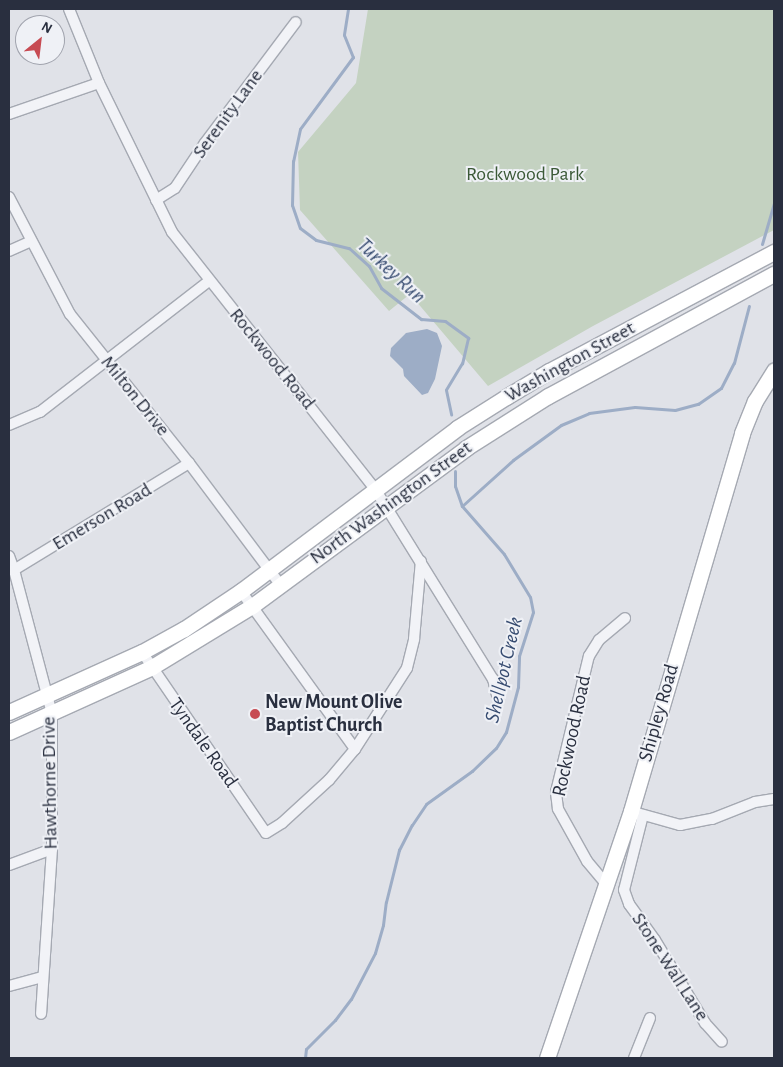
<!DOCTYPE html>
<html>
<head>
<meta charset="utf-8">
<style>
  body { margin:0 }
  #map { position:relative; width:783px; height:1067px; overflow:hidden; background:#e0e2e8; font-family:"Alegreya Sans",sans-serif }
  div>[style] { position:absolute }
  .green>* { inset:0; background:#c4d2c1 }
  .water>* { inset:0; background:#9dadc6 }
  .stream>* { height:3px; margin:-1.5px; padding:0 1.5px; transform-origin:1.5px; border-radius:1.5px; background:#9dadc6 }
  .roads { filter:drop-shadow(1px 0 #a5a9b2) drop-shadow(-1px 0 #a5a9b2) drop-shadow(0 1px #a5a9b2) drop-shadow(0 -1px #a5a9b2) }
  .street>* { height:10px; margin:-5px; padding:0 5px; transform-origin:5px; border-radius:5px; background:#f2f3f7 }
  .secondary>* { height:15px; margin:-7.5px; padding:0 7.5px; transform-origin:7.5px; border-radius:7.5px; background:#fff }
  .dots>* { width:14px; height:14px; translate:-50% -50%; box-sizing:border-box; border:2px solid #eff1f6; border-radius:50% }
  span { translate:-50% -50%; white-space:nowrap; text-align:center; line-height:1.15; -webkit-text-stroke:4px #eff1f6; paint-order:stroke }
  .street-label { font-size:20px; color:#292f3f }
  .park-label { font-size:20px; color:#3b5937 }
  .poi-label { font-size:20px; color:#292f3f; font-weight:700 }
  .left { translate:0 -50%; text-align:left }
  .water-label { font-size:21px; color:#364b70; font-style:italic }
  .frame { position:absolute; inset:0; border:10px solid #292f3f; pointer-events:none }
  .north { position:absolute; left:15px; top:15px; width:50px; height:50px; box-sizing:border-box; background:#eff1f6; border:1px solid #a0a3ad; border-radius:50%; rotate:29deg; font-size:14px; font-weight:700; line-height:20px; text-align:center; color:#292f3f }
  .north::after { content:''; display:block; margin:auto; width:18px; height:22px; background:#c74b53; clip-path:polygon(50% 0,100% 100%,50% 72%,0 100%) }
</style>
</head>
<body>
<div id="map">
  <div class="green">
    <div style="clip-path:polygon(368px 9px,774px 9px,774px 230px,593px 326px,488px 386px,410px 294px,389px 311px,300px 210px,298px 152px,356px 83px)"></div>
  </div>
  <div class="water">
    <div style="clip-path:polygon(427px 329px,437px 333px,442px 346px,435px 379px,428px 393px,422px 395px,404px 376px,403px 369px,390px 356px,391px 348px,406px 333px)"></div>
  </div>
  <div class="stream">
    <div style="left:348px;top:9px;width:26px;rotate:99deg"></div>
    <div style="left:344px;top:35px;width:24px;rotate:68deg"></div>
    <div style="left:353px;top:57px;width:89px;rotate:126.4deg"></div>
    <div style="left:300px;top:129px;width:33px;rotate:102deg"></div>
    <div style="left:293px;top:161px;width:44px;rotate:91.3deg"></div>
    <div style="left:292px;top:205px;width:24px;rotate:71deg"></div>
    <div style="left:300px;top:228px;width:20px;rotate:37deg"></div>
    <div style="left:316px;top:240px;width:34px;rotate:14deg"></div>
    <div style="left:349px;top:248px;width:27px;rotate:42deg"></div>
    <div style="left:369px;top:266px;width:25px;rotate:61deg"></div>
    <div style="left:381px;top:288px;width:51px;rotate:37.8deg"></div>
    <div style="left:421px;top:319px;width:24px;rotate:5deg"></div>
    <div style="left:445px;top:321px;width:29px;rotate:36deg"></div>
    <div style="left:468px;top:338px;width:26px;rotate:103deg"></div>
    <div style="left:462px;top:363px;width:31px;rotate:121deg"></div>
    <div style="left:446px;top:390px;width:25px;rotate:78deg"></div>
    <div style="left:762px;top:244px;width:43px;rotate:-73.7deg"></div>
    <div style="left:455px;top:471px;width:15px;rotate:90deg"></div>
    <div style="left:455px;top:486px;width:21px;rotate:71deg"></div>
    <div style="left:305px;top:1058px;width:9px;rotate:-84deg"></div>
    <div style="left:306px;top:1049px;width:41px;rotate:-45deg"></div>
    <div style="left:335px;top:1020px;width:26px;rotate:-53deg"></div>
    <div style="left:351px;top:999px;width:52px;rotate:-62.4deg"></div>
    <div style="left:375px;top:953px;width:29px;rotate:-74deg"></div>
    <div style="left:383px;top:925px;width:23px;rotate:-83deg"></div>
    <div style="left:386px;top:902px;width:54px;rotate:-76deg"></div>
    <div style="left:399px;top:850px;width:28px;rotate:-63deg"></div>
    <div style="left:412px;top:825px;width:25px;rotate:-56deg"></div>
    <div style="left:426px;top:804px;width:57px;rotate:-35.7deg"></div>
    <div style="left:472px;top:771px;width:33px;rotate:-44deg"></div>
    <div style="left:496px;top:748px;width:19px;rotate:-58deg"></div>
    <div style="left:506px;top:732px;width:47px;rotate:-75.1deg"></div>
    <div style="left:518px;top:687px;width:31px;rotate:-88deg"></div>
    <div style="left:519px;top:656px;width:46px;rotate:-72.3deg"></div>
    <div style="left:533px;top:612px;width:15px;rotate:-101deg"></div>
    <div style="left:530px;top:597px;width:50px;rotate:-121.2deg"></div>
    <div style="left:504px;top:554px;width:64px;rotate:-131.2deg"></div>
    <div style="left:462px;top:506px;width:69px;rotate:-42deg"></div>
    <div style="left:513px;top:460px;width:59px;rotate:-36.1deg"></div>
    <div style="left:561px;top:425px;width:30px;rotate:-23deg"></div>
    <div style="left:589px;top:413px;width:46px;rotate:-7.4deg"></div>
    <div style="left:635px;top:407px;width:40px;rotate:4.3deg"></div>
    <div style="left:675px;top:410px;width:24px;rotate:-15deg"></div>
    <div style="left:698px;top:404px;width:28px;rotate:-35deg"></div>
    <div style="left:721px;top:388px;width:28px;rotate:-63deg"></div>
    <div style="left:734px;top:363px;width:59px;rotate:-75.3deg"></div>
  </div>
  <div class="roads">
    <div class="street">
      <div style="left:69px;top:9px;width:80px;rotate:67.9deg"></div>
      <div style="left:99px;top:83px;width:166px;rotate:63.9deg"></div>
      <div style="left:172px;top:232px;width:328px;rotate:51.7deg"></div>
      <div style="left:375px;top:489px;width:224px;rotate:58.2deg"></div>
      <div style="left:493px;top:679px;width:16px;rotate:76deg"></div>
      <div style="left:9px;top:114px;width:95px;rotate:-19deg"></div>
      <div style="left:9px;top:197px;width:132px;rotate:62.5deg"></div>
      <div style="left:70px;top:314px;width:191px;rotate:51.4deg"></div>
      <div style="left:189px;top:463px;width:151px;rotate:53.1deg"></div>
      <div style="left:156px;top:200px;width:22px;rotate:-32deg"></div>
      <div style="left:175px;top:188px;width:54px;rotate:-56.3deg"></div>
      <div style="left:205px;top:143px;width:151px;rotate:-53.1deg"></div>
      <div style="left:9px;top:251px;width:24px;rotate:-24deg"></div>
      <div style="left:9px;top:425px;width:34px;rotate:-23deg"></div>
      <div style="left:40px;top:412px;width:214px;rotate:-37.8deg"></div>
      <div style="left:9px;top:556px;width:15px;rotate:70deg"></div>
      <div style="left:14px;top:570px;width:149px;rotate:75.2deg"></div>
      <div style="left:52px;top:714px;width:135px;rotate:90deg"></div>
      <div style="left:52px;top:849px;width:165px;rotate:93.8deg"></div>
      <div style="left:14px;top:570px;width:205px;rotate:-31.4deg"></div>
      <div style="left:241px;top:591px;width:195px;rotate:54.2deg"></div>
      <div style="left:142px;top:652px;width:219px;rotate:55.6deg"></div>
      <div style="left:266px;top:833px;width:19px;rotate:-32deg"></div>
      <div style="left:282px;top:823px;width:64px;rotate:-42.5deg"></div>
      <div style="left:329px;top:780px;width:40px;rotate:-50deg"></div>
      <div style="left:355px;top:749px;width:96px;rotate:-57.3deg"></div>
      <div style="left:407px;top:668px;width:30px;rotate:-76deg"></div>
      <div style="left:414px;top:639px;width:78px;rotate:-84.9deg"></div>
      <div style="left:637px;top:813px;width:45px;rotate:15.6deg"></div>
      <div style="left:680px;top:825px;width:33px;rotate:-11deg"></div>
      <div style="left:712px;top:819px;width:46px;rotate:-21.6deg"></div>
      <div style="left:755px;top:802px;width:19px;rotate:-9deg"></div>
      <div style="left:643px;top:815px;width:77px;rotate:104.2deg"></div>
      <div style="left:624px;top:890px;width:15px;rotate:70deg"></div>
      <div style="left:629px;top:904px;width:44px;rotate:54.2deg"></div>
      <div style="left:655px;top:940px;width:97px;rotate:58.9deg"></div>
      <div style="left:705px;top:1023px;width:25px;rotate:48deg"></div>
      <div style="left:9px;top:865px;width:46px;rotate:-20.4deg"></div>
      <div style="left:607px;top:885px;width:31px;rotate:-130deg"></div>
      <div style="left:587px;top:861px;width:60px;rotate:-119.1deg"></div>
      <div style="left:558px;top:809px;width:17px;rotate:-97deg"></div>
      <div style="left:556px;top:792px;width:140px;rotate:-76.4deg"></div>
      <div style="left:589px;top:656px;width:19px;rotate:-58deg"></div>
      <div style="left:599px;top:640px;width:34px;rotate:-40deg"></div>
      <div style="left:9px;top:986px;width:34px;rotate:-15deg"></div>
      <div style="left:634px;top:1058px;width:43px;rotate:-68.2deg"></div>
    </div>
    <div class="secondary">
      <div style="left:9px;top:712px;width:146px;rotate:-24.3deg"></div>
      <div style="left:142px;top:652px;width:48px;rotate:-28.7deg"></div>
      <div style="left:184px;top:629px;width:69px;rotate:-33.7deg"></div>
      <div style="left:241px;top:591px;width:271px;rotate:-37deg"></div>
      <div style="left:457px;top:428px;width:58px;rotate:-32.3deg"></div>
      <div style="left:506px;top:397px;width:50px;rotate:-31.2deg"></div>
      <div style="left:549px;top:371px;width:255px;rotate:-27.9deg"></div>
      <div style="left:9px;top:732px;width:157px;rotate:-24.4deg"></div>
      <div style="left:152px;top:667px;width:117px;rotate:-31.4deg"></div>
      <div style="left:252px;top:606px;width:266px;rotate:-36.4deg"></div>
      <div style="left:466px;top:448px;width:97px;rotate:-32.4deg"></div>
      <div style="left:548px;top:396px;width:257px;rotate:-28.4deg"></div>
      <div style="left:547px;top:1058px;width:261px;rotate:-71.2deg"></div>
      <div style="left:631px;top:811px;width:394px;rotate:-73.6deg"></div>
      <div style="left:742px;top:433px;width:35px;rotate:-68deg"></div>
      <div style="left:755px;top:401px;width:36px;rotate:-58deg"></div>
    </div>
  </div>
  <div class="dots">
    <div style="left:255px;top:714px;background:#c74b53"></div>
  </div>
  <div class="street-label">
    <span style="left:228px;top:114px;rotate:-54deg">Serenity Lane</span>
    <span style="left:272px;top:359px;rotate:51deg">Rockwood Road</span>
    <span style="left:570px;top:362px;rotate:-29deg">Washington Street</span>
    <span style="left:135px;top:396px;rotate:51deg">Milton Drive</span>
    <span style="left:391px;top:503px;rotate:-36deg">North Washington Street</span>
    <span style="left:102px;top:517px;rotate:-31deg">Emerson Road</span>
    <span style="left:659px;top:713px;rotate:-74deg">Shipley Road</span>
    <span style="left:572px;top:736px;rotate:-78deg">Rockwood Road</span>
    <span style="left:203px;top:743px;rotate:55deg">Tyndale Road</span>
    <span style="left:50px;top:783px;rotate:-91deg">Hawthorne Drive</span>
    <span style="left:670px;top:967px;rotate:57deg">Stone Wall Lane</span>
  </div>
  <div class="park-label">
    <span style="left:525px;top:174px">Rockwood Park</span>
  </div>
  <div class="poi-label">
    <span class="left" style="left:265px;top:714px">New Mount Olive<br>Baptist Church</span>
  </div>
  <div class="water-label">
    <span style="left:391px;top:271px;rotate:43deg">Turkey Run</span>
    <span style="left:504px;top:670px;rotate:-77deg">Shellpot Creek</span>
  </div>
  <div class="frame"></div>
  <div class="north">N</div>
</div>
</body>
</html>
